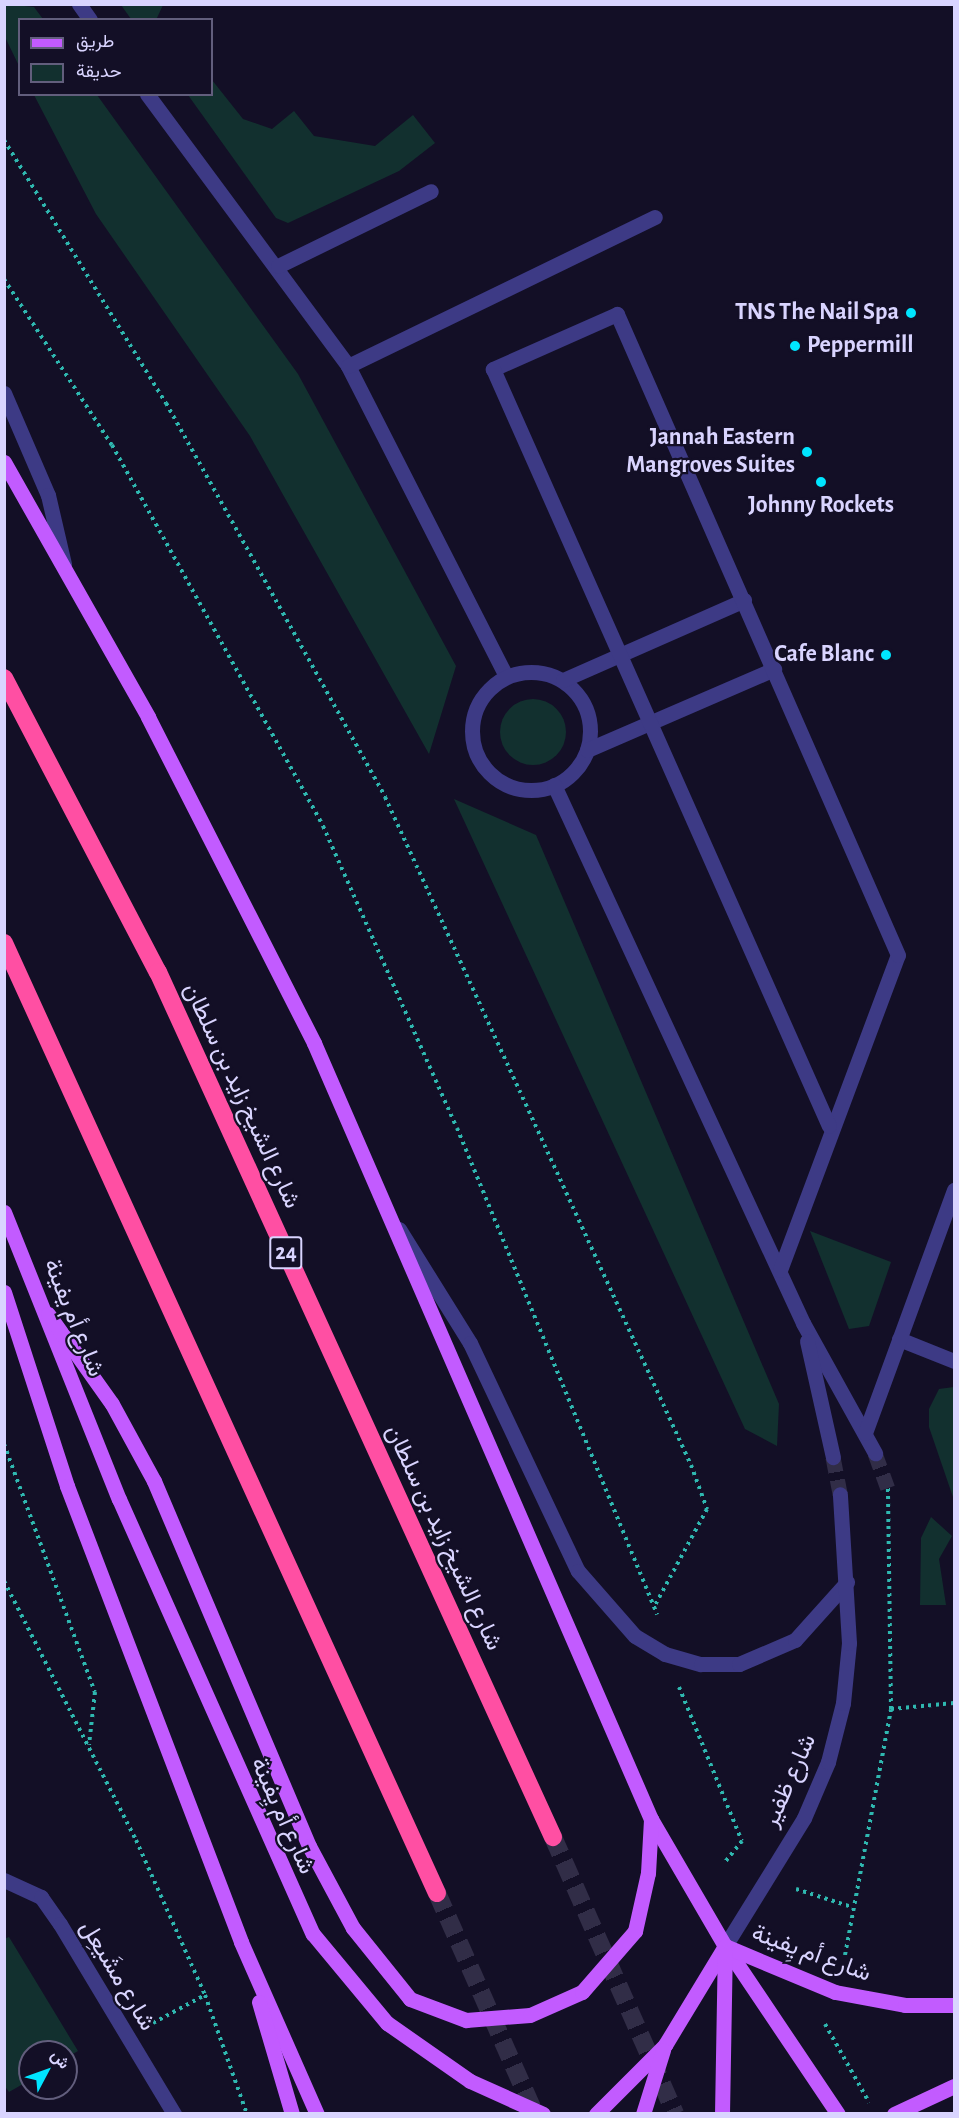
<!DOCTYPE html>
<html>
<head>
<meta charset="utf-8">
<style>
  body { margin:0 }
  #map { position:relative; width:959px; height:2118px; overflow:hidden; background:#130f26; font-family:"Alegreya Sans",Vazirmatn,sans-serif }
  div>[style] { position:absolute }
  .green>* { inset:0; background:#12302f }
  .round { border-radius:50% }
  .minor-tunnel>* { height:15px; margin-top:-7.5px; transform-origin:0; background:repeating-linear-gradient(90deg,#312d47 0 15px,transparent 0 23px) }
  .highway-tunnel>* { height:18px; margin-top:-9px; transform-origin:0; background:repeating-linear-gradient(90deg,#312d47 0 18px,transparent 0 27px) }
  .path>* { height:4px; margin-top:-2px; transform-origin:0; background:repeating-linear-gradient(90deg,#2fb8b0 0 3px,transparent 0 7.5px) }
  .minor>* { height:15px; margin:-7.5px; padding:0 7.5px; transform-origin:7.5px; border-radius:7.5px; background:#3d3a85 }
  .minor>.ring { margin:-7.5px; padding:0; box-sizing:content-box; background:none; border:15px solid #3d3a85; border-radius:50% }
  .major>* { height:15px; margin:-7.5px; padding:0 7.5px; transform-origin:7.5px; border-radius:7.5px; background:#c25bff }
  .highway>* { height:18px; margin:-9px; padding:0 9px; transform-origin:9px; border-radius:9px; background:#ff4fa3 }
  .dots>* { width:16px; height:16px; translate:-50% -50%; box-sizing:border-box; border:3px solid #130f26; border-radius:50% }
  span { translate:-50% -50%; white-space:nowrap; text-align:center; line-height:1.15; -webkit-text-stroke:4.5px #130f26; paint-order:stroke }
  .shield-label span { padding:2px 4px; background:#130f26; border:2px solid; border-radius:4px; -webkit-text-stroke-width:0 }
  .shield-label { font-size:22px; color:#d9d4ff; font-weight:700 }
  .poi-label { font-size:24px; color:#d9d4ff; font-weight:700 }
  .right { translate:-100% -50%; text-align:right }
  .left { translate:0 -50%; text-align:left }
  .street-label { font-size:24px; color:#d9d4ff }
  .frame { position:absolute; inset:0; border:6px solid #d9d4ff; pointer-events:none }
  .legend { position:absolute; left:18px; top:18px; width:195px; height:78px; box-sizing:border-box; background:#130f26; border:2px solid #625e7d; margin:0; padding:8px 10px; list-style:none; font-size:18px; color:#d9d4ff }
  .legend li { display:flex; align-items:center; gap:12px; height:30px }
  .legend b { width:30px; border:2px solid #625e7d }
  .north { position:absolute; left:18px; top:2040px; width:60px; height:60px; box-sizing:border-box; background:#130f26; border:2px solid #625e7d; border-radius:50%; rotate:49deg; font-size:16px; font-weight:700; line-height:24px; text-align:center; color:#d9d4ff }
  .north::after { content:''; display:block; margin:auto; width:21px; height:27px; background:#00e5ff; clip-path:polygon(50% 0,100% 100%,50% 72%,0 100%) }
</style>
</head>
<body>
<div id="map">
  <div class="green">
    <div style="clip-path:polygon(5px 4px,34px 7px,43px 19px,20px 20px,19px 66px,5px 37px)"></div>
    <div style="clip-path:polygon(121px 5px,163px 5px,156px 20px,131px 19px)"></div>
    <div style="clip-path:polygon(212px 80px,243px 119px,272px 129px,294px 111px,314px 136px,375px 146px,413px 115px,435px 143px,399px 171px,288px 223px,276px 218px,188px 95px,212px 94px)"></div>
    <div style="clip-path:polygon(34px 95px,97px 95px,298px 374px,456px 666px,429px 754px,250px 436px,96px 214px)"></div>
    <div class="round" style="left:500px;top:699px;width:66px;height:66px"></div>
    <div style="clip-path:polygon(454px 799px,536px 835px,779px 1404px,777px 1446px,745px 1429px)"></div>
    <div style="clip-path:polygon(810px 1231px,891px 1262px,869px 1326px,849px 1329px)"></div>
    <div style="clip-path:polygon(954px 1387px,954px 1500px,929px 1427px,929px 1409px,939px 1389px)"></div>
    <div style="clip-path:polygon(931px 1517px,952px 1536px,939px 1559px,946px 1605px,920px 1605px,921px 1538px)"></div>
    <div style="clip-path:polygon(9px 1937px,78px 2051px,66px 2058px,66px 2052px,30px 2052px,30px 2080px,9px 2092px,4px 2085px,4px 1939px)"></div>
  </div>
  <div class="minor-tunnel">
    <div style="left:875px;top:1453px;width:37px;rotate:70deg"></div>
    <div style="left:833px;top:1457px;width:38px;rotate:79deg"></div>
  </div>
  <div class="highway-tunnel">
    <div style="left:553px;top:1837px;width:303px;rotate:66.2deg"></div>
    <div style="left:437px;top:1893px;width:242px;rotate:66.1deg"></div>
  </div>
  <div class="path">
    <div style="left:4px;top:140px;width:309px;rotate:58.4deg"></div>
    <div style="left:166px;top:403px;width:451px;rotate:60.9deg"></div>
    <div style="left:385px;top:797px;width:735px;rotate:65.39deg"></div>
    <div style="left:691px;top:1465px;width:47px;rotate:70deg"></div>
    <div style="left:707px;top:1509px;width:109px;rotate:118.4deg"></div>
    <div style="left:4px;top:279px;width:198px;rotate:57deg"></div>
    <div style="left:112px;top:445px;width:436px;rotate:61deg"></div>
    <div style="left:323px;top:826px;width:330px;rotate:66.1deg"></div>
    <div style="left:457px;top:1128px;width:526px;rotate:67.63deg"></div>
    <div style="left:4px;top:1444px;width:264px;rotate:69.9deg"></div>
    <div style="left:95px;top:1692px;width:53px;rotate:96.5deg"></div>
    <div style="left:4px;top:1581px;width:291px;rotate:63deg"></div>
    <div style="left:136px;top:1840px;width:170px;rotate:66deg"></div>
    <div style="left:205px;top:1995px;width:126px;rotate:70.6deg"></div>
    <div style="left:679px;top:1687px;width:166px;rotate:67.8deg"></div>
    <div style="left:742px;top:1841px;width:26px;rotate:129deg"></div>
    <div style="left:891px;top:1709px;width:63px;rotate:-5.4deg"></div>
    <div style="left:796px;top:1889px;width:59px;rotate:17.8deg"></div>
    <div style="left:845px;top:1955px;width:250px;rotate:-79.4deg"></div>
    <div style="left:891px;top:1709px;width:221px;rotate:-90.8deg"></div>
    <div style="left:153px;top:2023px;width:59px;rotate:-28.3deg"></div>
    <div style="left:825px;top:2024px;width:90px;rotate:60.6deg"></div>
  </div>
  <div class="minor">
    <div style="left:79px;top:4px;width:19px;rotate:55deg"></div>
    <div style="left:147px;top:94px;width:338px;rotate:53.5deg"></div>
    <div style="left:348px;top:366px;width:348px;rotate:63deg"></div>
    <div style="left:278px;top:266px;width:170px;rotate:-26.1deg"></div>
    <div style="left:348px;top:366px;width:341px;rotate:-25.9deg"></div>
    <div style="left:4px;top:393px;width:111px;rotate:66.7deg"></div>
    <div style="left:48px;top:495px;width:71px;rotate:76.9deg"></div>
    <div class="ring" style="left:472px;top:672px;width:103px;height:103px"></div>
    <div style="left:563px;top:680px;width:198px;rotate:-23.8deg"></div>
    <div style="left:587px;top:750px;width:204px;rotate:-23.4deg"></div>
    <div style="left:554px;top:785px;width:593px;rotate:65.16deg"></div>
    <div style="left:803px;top:1323px;width:149px;rotate:61deg"></div>
    <div style="left:399px;top:1229px;width:134px;rotate:58.1deg"></div>
    <div style="left:470px;top:1343px;width:252px;rotate:64.7deg"></div>
    <div style="left:578px;top:1571px;width:86px;rotate:48.8deg"></div>
    <div style="left:635px;top:1636px;width:35px;rotate:31deg"></div>
    <div style="left:665px;top:1654px;width:37px;rotate:16deg"></div>
    <div style="left:701px;top:1664px;width:38px"></div>
    <div style="left:739px;top:1664px;width:61px;rotate:-23.2deg"></div>
    <div style="left:795px;top:1640px;width:78px;rotate:-48.1deg"></div>
    <div style="left:780px;top:1270px;width:336px;rotate:-69.5deg"></div>
    <div style="left:898px;top:955px;width:700px;rotate:-113.67deg"></div>
    <div style="left:617px;top:314px;width:136px;rotate:156.1deg"></div>
    <div style="left:493px;top:369px;width:828px;rotate:66.07deg"></div>
    <div style="left:899px;top:1339px;width:59px;rotate:21.8deg"></div>
    <div style="left:807px;top:1341px;width:119px;rotate:77.4deg"></div>
    <div style="left:865px;top:1433px;width:259px;rotate:-69.9deg"></div>
    <div style="left:4px;top:1880px;width:41px;rotate:24.7deg"></div>
    <div style="left:41px;top:1897px;width:33px;rotate:55deg"></div>
    <div style="left:60px;top:1924px;width:222px;rotate:59deg"></div>
    <div style="left:725px;top:1946px;width:150px;rotate:-58.3deg"></div>
    <div style="left:804px;top:1818px;width:61px;rotate:-66.8deg"></div>
    <div style="left:828px;top:1762px;width:61px;rotate:-75.7deg"></div>
    <div style="left:843px;top:1703px;width:60px;rotate:-84.3deg"></div>
    <div style="left:849px;top:1643px;width:149px;rotate:-93.5deg"></div>
  </div>
  <div class="major">
    <div style="left:4px;top:462px;width:293px;rotate:60.5deg"></div>
    <div style="left:148px;top:717px;width:366px;rotate:63deg"></div>
    <div style="left:314px;top:1043px;width:846px;rotate:66.53deg"></div>
    <div style="left:651px;top:1819px;width:147px;rotate:59.8deg"></div>
    <div style="left:725px;top:1946px;width:202px;rotate:56.1deg"></div>
    <div style="left:4px;top:1212px;width:309px;rotate:68.2deg"></div>
    <div style="left:119px;top:1499px;width:476px;rotate:66deg"></div>
    <div style="left:313px;top:1934px;width:116px;rotate:50.3deg"></div>
    <div style="left:387px;top:2023px;width:101px;rotate:34.9deg"></div>
    <div style="left:470px;top:2081px;width:80px;rotate:24.3deg"></div>
    <div style="left:4px;top:1292px;width:204px;rotate:72deg"></div>
    <div style="left:67px;top:1486px;width:488px;rotate:69.1deg"></div>
    <div style="left:241px;top:1942px;width:188px;rotate:66.2deg"></div>
    <div style="left:48px;top:1314px;width:110px;rotate:54.6deg"></div>
    <div style="left:112px;top:1404px;width:88px;rotate:61.4deg"></div>
    <div style="left:154px;top:1481px;width:397px;rotate:67deg"></div>
    <div style="left:309px;top:1846px;width:93px;rotate:61.8deg"></div>
    <div style="left:353px;top:1928px;width:91px;rotate:51.2deg"></div>
    <div style="left:410px;top:1999px;width:60px;rotate:20.6deg"></div>
    <div style="left:466px;top:2020px;width:64px;rotate:-4.5deg"></div>
    <div style="left:530px;top:2015px;width:57px;rotate:-23.9deg"></div>
    <div style="left:582px;top:1992px;width:81px;rotate:-49deg"></div>
    <div style="left:635px;top:1931px;width:59px;rotate:-77.4deg"></div>
    <div style="left:648px;top:1873px;width:54px;rotate:-86.8deg"></div>
    <div style="left:725px;top:1946px;width:119px;rotate:22.7deg"></div>
    <div style="left:835px;top:1992px;width:71px;rotate:10.5deg"></div>
    <div style="left:905px;top:2005px;width:49px"></div>
    <div style="left:259px;top:2002px;width:117px;rotate:73.6deg"></div>
    <div style="left:596px;top:2114px;width:98px;rotate:-45deg"></div>
    <div style="left:665px;top:2045px;width:116px;rotate:-58.8deg"></div>
    <div style="left:643px;top:2114px;width:67px;rotate:-72.6deg"></div>
    <div style="left:722px;top:2114px;width:168px;rotate:-89deg"></div>
    <div style="left:894px;top:2114px;width:66px;rotate:-25deg"></div>
  </div>
  <div class="highway">
    <div style="left:4px;top:678px;width:332px;rotate:62.4deg"></div>
    <div style="left:158px;top:972px;width:951px;rotate:65.46deg"></div>
    <div style="left:4px;top:943px;width:1044px;rotate:65.5deg"></div>
  </div>
  <div class="dots">
    <div style="left:911px;top:313px;background:#00e5ff"></div>
    <div style="left:795px;top:346px;background:#00e5ff"></div>
    <div style="left:807px;top:452px;background:#00e5ff"></div>
    <div style="left:821px;top:482px;background:#00e5ff"></div>
    <div style="left:886px;top:655px;background:#00e5ff"></div>
  </div>
  <div class="shield-label">
    <span style="left:286px;top:1253px">24</span>
  </div>
  <div class="poi-label">
    <span class="right" style="left:899px;top:313px">TNS The Nail Spa</span>
    <span class="left" style="left:807px;top:346px">Peppermill</span>
    <span class="right" style="left:795px;top:452px">Jannah Eastern<br>Mangroves Suites</span>
    <span style="left:821px;top:506px">Johnny Rockets</span>
    <span class="right" style="left:874px;top:655px">Cafe Blanc</span>
  </div>
  <div class="street-label">
    <span style="left:241px;top:1096px;rotate:65deg">شارع الشيخ زايد بن سلطان</span>
    <span style="left:73px;top:1318px;rotate:68deg">شارع أم يفينة</span>
    <span style="left:443px;top:1538px;rotate:65deg">شارع الشيخ زايد بن سلطان</span>
    <span style="left:790px;top:1781px;rotate:-66deg">شارع ظفير</span>
    <span style="left:282px;top:1816px;rotate:66deg">شارع أم يِفينة</span>
    <span style="left:811px;top:1954px;rotate:20deg">شارع أم يِفينة</span>
    <span style="left:117px;top:1976px;rotate:59deg">شارع مشَيعِل</span>
  </div>
  <div class="frame"></div>
  <ul class="legend">
  <li><b style="height:8px;background:#c25bff"></b>طريق</li>
  <li><b style="height:16px;background:#12302f"></b>حديقة</li>
  </ul>
  <div class="north">ش</div>
</div>
</body>
</html>
